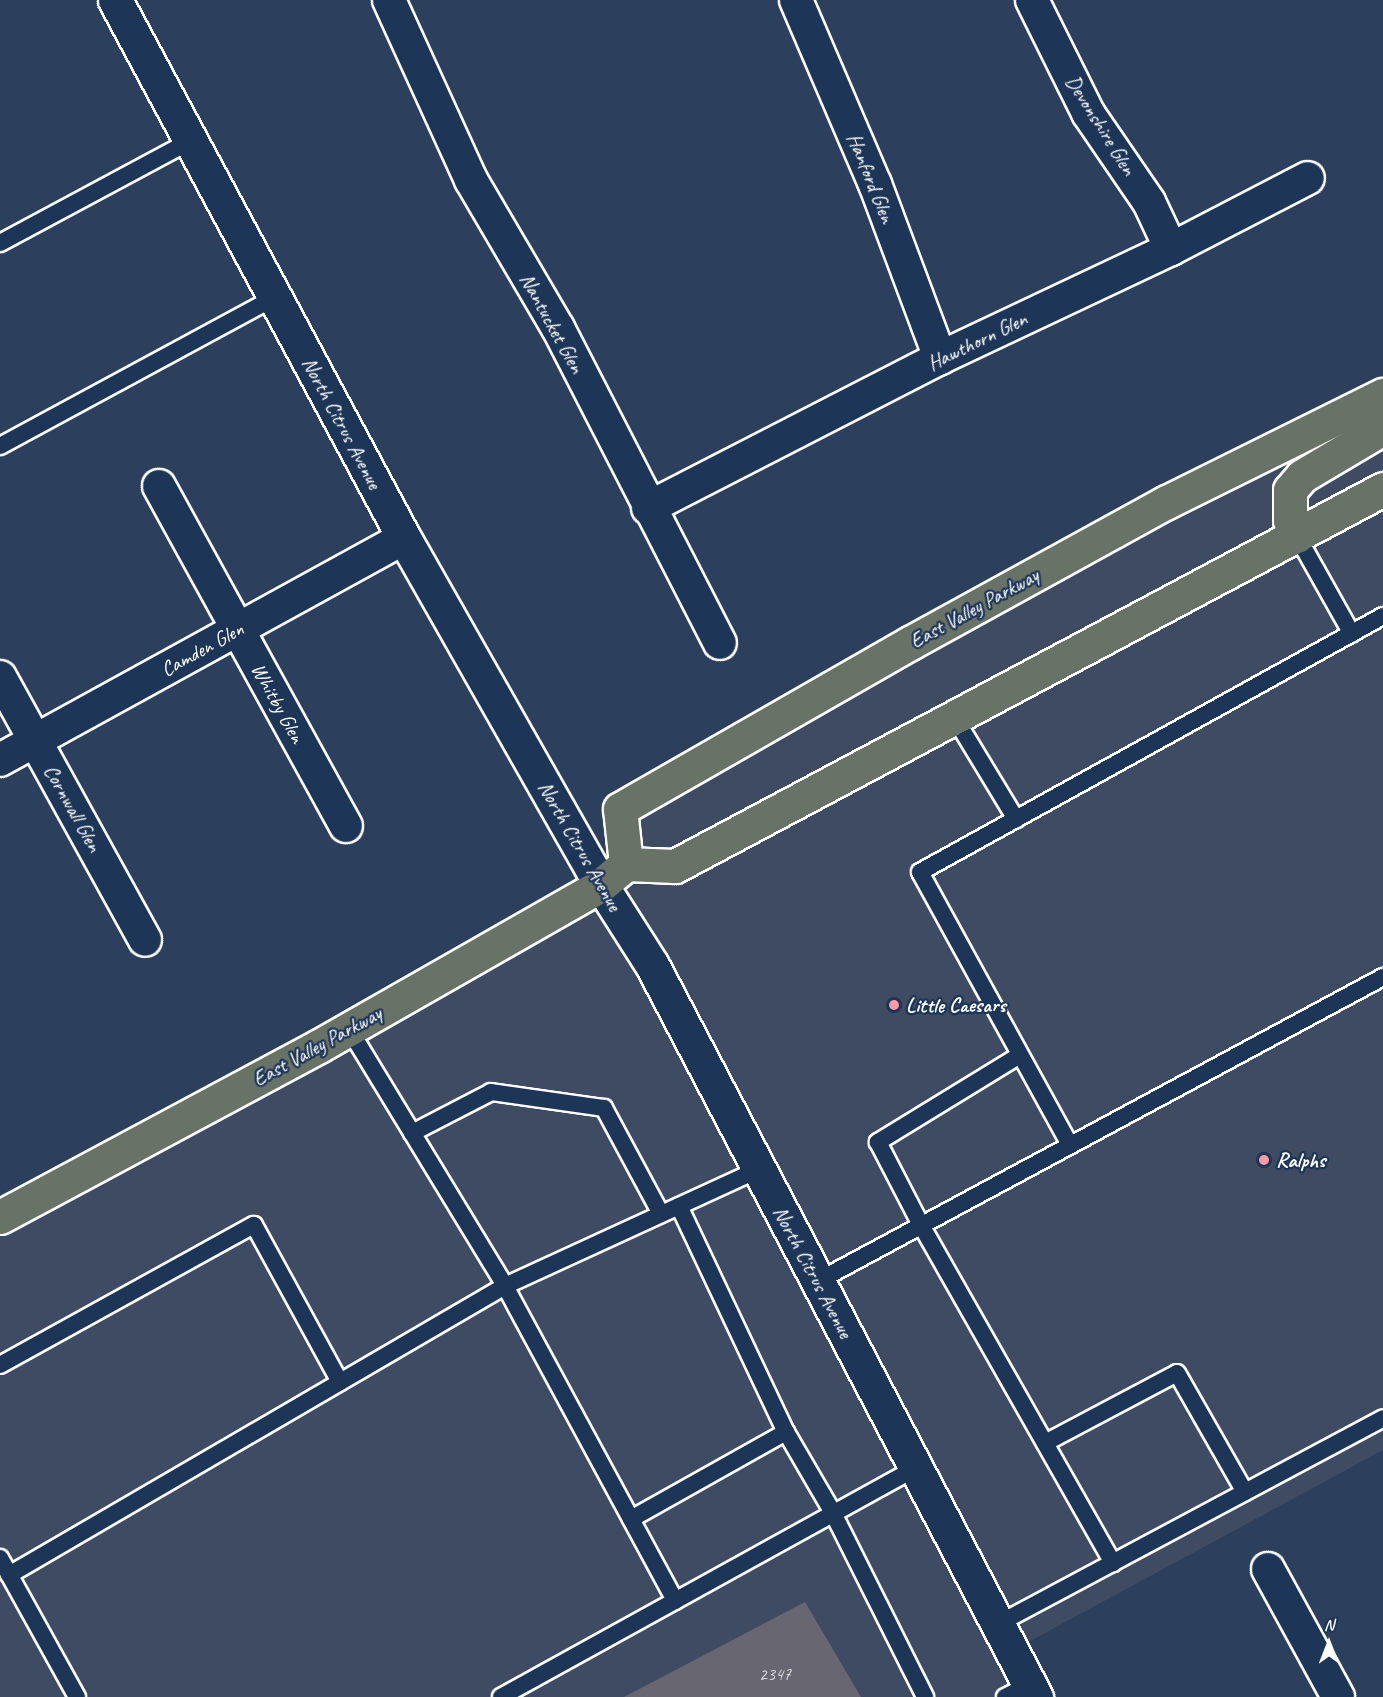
<!DOCTYPE html>
<html>
<head>
<meta charset="utf-8">
<style>
  body { margin:0 }
  #map { position:relative; width:1383px; height:1697px; overflow:hidden; background:#2c3f5c; font-family:Caveat,sans-serif }
  div>[style] { position:absolute }
  .built>* { inset:0; background:#3e4b62 }
  .building>* { inset:0; background:#676671 }
  .roads { filter:drop-shadow(2px 0 #fff) drop-shadow(-2px 0 #fff) drop-shadow(0 2px #fff) drop-shadow(0 -2px #fff) }
  .service>* { height:16px; margin:-8px; padding:0 8px; transform-origin:8px; border-radius:8px; background:#1d3557 }
  .minor>* { height:32px; margin:-16px; padding:0 16px; transform-origin:16px; border-radius:16px; background:#1d3557 }
  .tertiary>* { height:33px; margin:-16.5px; padding:0 16.5px; transform-origin:16.5px; border-radius:16.5px; background:#1d3557 }
  .primary>* { height:33px; margin:-16.5px; padding:0 16.5px; transform-origin:16.5px; border-radius:16.5px; background:#697266 }
  .dots>* { width:16px; height:16px; translate:-50% -50%; box-sizing:border-box; border:3px solid #1d3557; border-radius:50% }
  span { translate:-50% -50%; white-space:nowrap; text-align:center; line-height:1.15; -webkit-text-stroke:4.5px #1d3557; paint-order:stroke }
  .number-label { font-size:18px; color:#d9d9dc }
  .number-label span { -webkit-text-stroke-width:0 }
  .street-label { font-size:21px; color:#fff }
  .poi-label { font-size:21px; color:#fff; font-weight:700 }
  .left { translate:0 -50%; text-align:left }
  .north { position:absolute; left:1299px; top:1613px; width:60px; height:60px; -webkit-text-stroke:4px #1d3557; paint-order:stroke; rotate:0deg; font-size:16px; font-weight:700; line-height:24px; text-align:center; color:#fff }
  .north::after { content:''; display:block; margin:auto; width:21px; height:27px; background:#fff; clip-path:polygon(50% 0,100% 100%,50% 72%,0 100%) }
</style>
</head>
<body>
<div id="map">
  <div class="built">
    <div style="clip-path:polygon(1383px 395px,1383px 1450px,1012px 1651px,1036px 1697px,0 1697px,0 1217px,626px 863px,620px 809px)"></div>
  </div>
  <div class="building">
    <div style="clip-path:polygon(805px 1602px,861px 1697px,624px 1697px)"></div>
  </div>
  <div class="roads">
    <div class="service">
      <div style="left:0;top:243px;width:216px;rotate:-28.2deg"></div>
      <div style="left:0;top:446px;width:311px;rotate:-28.4deg"></div>
      <div style="left:1297px;top:536px;width:112px;rotate:60.7deg"></div>
      <div style="left:956px;top:720px;width:116px;rotate:58.8deg"></div>
      <div style="left:349px;top:1029px;width:301px;rotate:58.7deg"></div>
      <div style="left:505px;top:1286px;width:280px;rotate:-24.7deg"></div>
      <div style="left:1020px;top:1055px;width:167px;rotate:148.5deg"></div>
      <div style="left:878px;top:1142px;width:93px;rotate:62.6deg"></div>
      <div style="left:921px;top:1225px;width:389px;rotate:60.4deg"></div>
      <div style="left:412px;top:1133px;width:89px;rotate:-27.4deg"></div>
      <div style="left:491px;top:1092px;width:114px;rotate:8.1deg"></div>
      <div style="left:604px;top:1108px;width:120px;rotate:61.7deg"></div>
      <div style="left:1070px;top:1145px;width:311px;rotate:-118.8deg"></div>
      <div style="left:920px;top:872px;width:529px;rotate:-28.94deg"></div>
      <div style="left:679px;top:1206px;width:250px;rotate:64.7deg"></div>
      <div style="left:818px;top:1281px;width:642px;rotate:-28.28deg"></div>
      <div style="left:0;top:1365px;width:290px;rotate:-28.9deg"></div>
      <div style="left:254px;top:1225px;width:179px;rotate:61.3deg"></div>
      <div style="left:1045px;top:1443px;width:149px;rotate:-27.9deg"></div>
      <div style="left:1177px;top:1373px;width:137px;rotate:60.3deg"></div>
      <div style="left:631px;top:1519px;width:178px;rotate:-29.3deg"></div>
      <div style="left:786px;top:1432px;width:91px;rotate:59.8deg"></div>
      <div style="left:832px;top:1511px;width:208px;rotate:63.4deg"></div>
      <div style="left:0;top:1558px;width:159px;rotate:61deg"></div>
      <div style="left:9px;top:1575px;width:574px;rotate:-30.23deg"></div>
      <div style="left:505px;top:1286px;width:358px;rotate:61.6deg"></div>
      <div style="left:998px;top:1624px;width:437px;rotate:-28.1deg"></div>
      <div style="left:501px;top:1697px;width:474px;rotate:-28.9deg"></div>
      <div style="left:1005px;top:1697px;width:27px;rotate:-27deg"></div>
    </div>
    <div class="minor">
      <div style="left:389px;top:0;width:198px;rotate:65.5deg"></div>
      <div style="left:471px;top:180px;width:172px;rotate:59.6deg"></div>
      <div style="left:558px;top:328px;width:354px;rotate:62.8deg"></div>
      <div style="left:796px;top:0;width:200px;rotate:66.8deg"></div>
      <div style="left:875px;top:184px;width:186px;rotate:69.5deg"></div>
      <div style="left:1032px;top:0;width:126px;rotate:63.6deg"></div>
      <div style="left:1088px;top:113px;width:108px;rotate:55.6deg"></div>
      <div style="left:1149px;top:202px;width:52px;rotate:64.9deg"></div>
      <div style="left:159px;top:486px;width:388px;rotate:61.2deg"></div>
      <div style="left:648px;top:508px;width:328px;rotate:-27.2deg"></div>
      <div style="left:940px;top:358px;width:255px;rotate:-25.3deg"></div>
      <div style="left:1171px;top:249px;width:154px;rotate:-27.4deg"></div>
      <div style="left:0;top:677px;width:300px;rotate:61.1deg"></div>
      <div style="left:0;top:760px;width:461px;rotate:-28.8deg"></div>
      <div style="left:1268px;top:1569px;width:146px;rotate:61.3deg"></div>
    </div>
    <div class="tertiary">
      <div style="left:115px;top:0;width:611px;rotate:61.76deg"></div>
      <div style="left:404px;top:538px;width:399px;rotate:60.4deg"></div>
      <div style="left:601px;top:885px;width:95px;rotate:57.5deg"></div>
      <div style="left:652px;top:965px;width:827px;rotate:62.32deg"></div>
    </div>
    <div class="primary">
      <div style="left:1297px;top:536px;width:17px;rotate:-114deg"></div>
      <div style="left:1290px;top:520px;width:30px;rotate:-90deg"></div>
      <div style="left:1290px;top:490px;width:18px;rotate:-49deg"></div>
      <div style="left:1302px;top:476px;width:94px;rotate:-30.7deg"></div>
      <div style="left:626px;top:864px;width:55px;rotate:-96.2deg"></div>
      <div style="left:620px;top:809px;width:334px;rotate:-29.8deg"></div>
      <div style="left:910px;top:643px;width:293px;rotate:-28.8deg"></div>
      <div style="left:1167px;top:502px;width:241px;rotate:-26.4deg"></div>
      <div style="left:0;top:1217px;width:362px;rotate:-28.2deg"></div>
      <div style="left:319px;top:1046px;width:325px;rotate:-29.7deg"></div>
      <div style="left:601px;top:885px;width:33px;rotate:-40deg"></div>
      <div style="left:626px;top:864px;width:49px;rotate:2.3deg"></div>
      <div style="left:675px;top:866px;width:802px;rotate:-28.03deg"></div>
    </div>
  </div>
  <div class="dots">
    <div style="left:894px;top:1005px;background:#ff9aa2"></div>
    <div style="left:1264px;top:1160px;background:#ff9aa2"></div>
  </div>
  <div class="number-label">
    <span style="left:775px;top:1674px">2347</span>
  </div>
  <div class="street-label">
    <span style="left:1101px;top:125px;rotate:58deg">Devonshire Glen</span>
    <span style="left:871px;top:178px;rotate:68deg">Hanford Glen</span>
    <span style="left:552px;top:323px;rotate:61deg">Nantucket Glen</span>
    <span style="left:977px;top:341px;rotate:-26deg">Hawthorn Glen</span>
    <span style="left:342px;top:423px;rotate:62deg">North Citrus Avenue</span>
    <span style="left:974px;top:608px;rotate:-29deg">East Valley Parkway</span>
    <span style="left:202px;top:649px;rotate:-29deg">Camden Glen</span>
    <span style="left:278px;top:703px;rotate:61deg">Whitby Glen</span>
    <span style="left:73px;top:808px;rotate:61deg">Cornwall Glen</span>
    <span style="left:580px;top:846px;rotate:60deg">North Citrus Avenue</span>
    <span style="left:317px;top:1046px;rotate:-29deg">East Valley Parkway</span>
    <span style="left:813px;top:1272px;rotate:62deg">North Citrus Avenue</span>
  </div>
  <div class="poi-label">
    <span class="left" style="left:906px;top:1005px">Little Caesars</span>
    <span class="left" style="left:1276px;top:1160px">Ralphs</span>
  </div>
  <div class="north">N</div>
</div>
</body>
</html>
